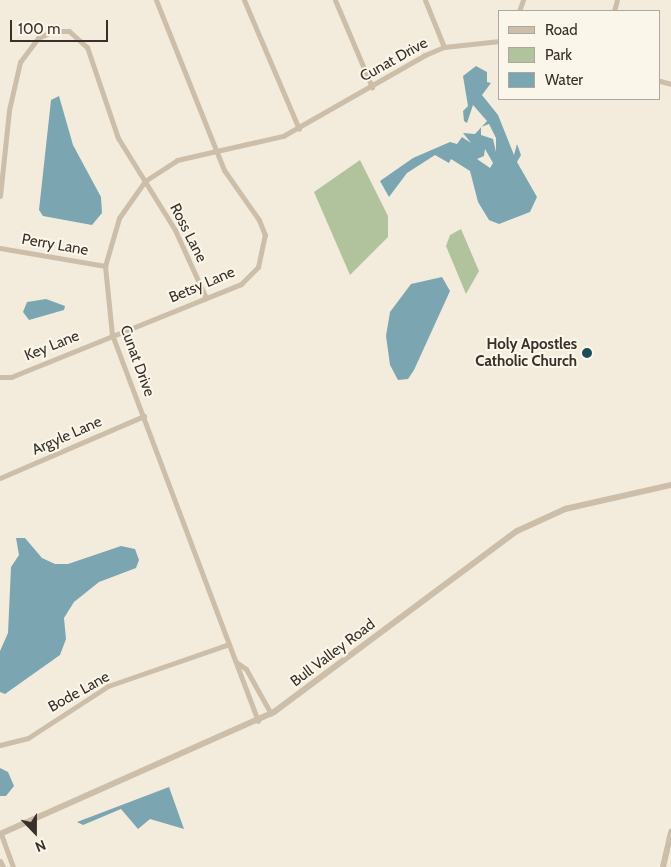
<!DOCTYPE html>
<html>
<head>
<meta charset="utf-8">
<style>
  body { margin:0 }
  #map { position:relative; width:671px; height:867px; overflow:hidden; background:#f3ecdd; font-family:Cabin,sans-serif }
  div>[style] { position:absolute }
  .green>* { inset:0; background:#b0c39d }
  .water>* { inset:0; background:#7ba6b1 }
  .minor>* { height:5px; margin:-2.5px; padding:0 2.5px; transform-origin:2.5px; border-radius:2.5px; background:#ccbea9 }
  .tertiary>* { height:6px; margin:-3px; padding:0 3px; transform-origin:3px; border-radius:3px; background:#ccbea9 }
  .dots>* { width:14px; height:14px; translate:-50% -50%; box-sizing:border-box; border:2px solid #faf6ea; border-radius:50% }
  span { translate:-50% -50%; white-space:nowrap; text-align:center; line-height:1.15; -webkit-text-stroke:4px #faf6ea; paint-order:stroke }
  .street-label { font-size:15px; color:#393029 }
  .poi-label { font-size:15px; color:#393029; font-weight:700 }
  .right { translate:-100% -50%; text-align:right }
  .legend { position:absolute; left:498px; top:10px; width:162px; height:90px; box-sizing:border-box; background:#faf6ea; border:1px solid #ada79d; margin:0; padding:6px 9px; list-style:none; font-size:15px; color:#393029 }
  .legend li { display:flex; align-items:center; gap:10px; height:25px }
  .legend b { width:25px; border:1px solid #ada79d }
  .north { position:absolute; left:10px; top:807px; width:50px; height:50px; -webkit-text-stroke:4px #faf6ea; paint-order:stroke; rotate:158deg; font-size:14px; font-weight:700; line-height:20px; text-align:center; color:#393029 }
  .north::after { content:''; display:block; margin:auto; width:18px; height:22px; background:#393029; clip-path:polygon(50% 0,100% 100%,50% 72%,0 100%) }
  .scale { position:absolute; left:10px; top:20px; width:98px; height:22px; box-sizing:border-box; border:2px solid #393029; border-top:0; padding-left:6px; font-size:15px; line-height:18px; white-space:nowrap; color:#393029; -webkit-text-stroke:4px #faf6ea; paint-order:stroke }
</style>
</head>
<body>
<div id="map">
  <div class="green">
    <div style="clip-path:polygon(360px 160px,388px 216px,388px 237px,350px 275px,314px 192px)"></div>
    <div style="clip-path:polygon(461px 229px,479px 271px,466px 294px,446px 246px,450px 235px)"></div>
  </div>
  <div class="water">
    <div style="clip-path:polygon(evenodd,476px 66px,487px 72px,487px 82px,491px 83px,482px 95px,498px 115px,514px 155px,517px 144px,521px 155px,517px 162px,537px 197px,530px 212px,499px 224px,489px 220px,478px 202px,470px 171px,451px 159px,449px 163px,435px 155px,407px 173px,389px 197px,380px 181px,413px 158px,450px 142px,457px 144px,462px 137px,471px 143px,463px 133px,475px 134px,487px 121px,473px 105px,467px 123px,464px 121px,463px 111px,468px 106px,463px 76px,476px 66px,489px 124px,496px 138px,496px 152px,493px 139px,481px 135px,481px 127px,489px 124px,476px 66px,485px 149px,493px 163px,490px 168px,477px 159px,484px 156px,485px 149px)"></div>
    <div style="clip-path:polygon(59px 96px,73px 145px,101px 197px,102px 213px,92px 225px,43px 216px,39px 210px,51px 100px)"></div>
    <div style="clip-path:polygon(442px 277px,450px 291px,414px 370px,408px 379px,398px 380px,390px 365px,386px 336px,390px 312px,411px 284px)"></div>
    <div style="clip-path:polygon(46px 299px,65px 306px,64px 310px,29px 320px,23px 312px,27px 302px)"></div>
    <div style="clip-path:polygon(16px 538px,25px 538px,42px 558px,55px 564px,68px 564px,121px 546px,135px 549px,139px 560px,136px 568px,99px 582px,74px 602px,64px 618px,66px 639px,60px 655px,5px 694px,0 692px,0 651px,8px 633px,11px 567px,19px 555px)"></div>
    <div style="clip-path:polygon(0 768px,8px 772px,14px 786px,6px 796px,0 796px)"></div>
    <div style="clip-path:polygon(169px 787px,184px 829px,150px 819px,138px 829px,121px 809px,83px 825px,77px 822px)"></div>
  </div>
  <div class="minor">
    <div style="left:244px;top:0;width:140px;rotate:66.9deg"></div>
    <div style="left:335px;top:0;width:95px;rotate:67deg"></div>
    <div style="left:425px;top:0;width:51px;rotate:68deg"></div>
    <div style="left:519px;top:11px;width:12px;rotate:-70deg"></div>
    <div style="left:614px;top:11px;width:11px;rotate:-75deg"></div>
    <div style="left:660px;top:81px;width:11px;rotate:15deg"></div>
    <div style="left:0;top:196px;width:86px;rotate:-84deg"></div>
    <div style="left:9px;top:110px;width:49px;rotate:-77.1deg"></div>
    <div style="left:20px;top:62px;width:30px;rotate:-53deg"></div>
    <div style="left:38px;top:38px;width:17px;rotate:-24deg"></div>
    <div style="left:54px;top:31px;width:15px"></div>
    <div style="left:69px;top:31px;width:24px;rotate:42deg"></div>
    <div style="left:87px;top:47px;width:96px;rotate:71.2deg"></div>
    <div style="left:118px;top:138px;width:108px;rotate:58.2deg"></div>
    <div style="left:175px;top:230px;width:75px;rotate:65.5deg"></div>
    <div style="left:0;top:248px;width:107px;rotate:9.7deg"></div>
    <div style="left:0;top:377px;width:11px"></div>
    <div style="left:11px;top:377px;width:248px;rotate:-22deg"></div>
    <div style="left:241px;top:284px;width:24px;rotate:-45deg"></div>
    <div style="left:258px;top:267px;width:33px;rotate:-78deg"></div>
    <div style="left:265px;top:235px;width:16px;rotate:-112deg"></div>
    <div style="left:259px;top:220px;width:61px;rotate:-125deg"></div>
    <div style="left:224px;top:170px;width:183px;rotate:-111.8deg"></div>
    <div style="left:0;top:478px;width:157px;rotate:-23.3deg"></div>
    <div style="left:236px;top:662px;width:12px;rotate:35deg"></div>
    <div style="left:246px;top:669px;width:51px;rotate:60.9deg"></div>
    <div style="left:258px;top:721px;width:413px;rotate:-110.7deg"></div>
    <div style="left:112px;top:335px;width:69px;rotate:-95.8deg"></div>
    <div style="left:105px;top:266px;width:50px;rotate:-73.7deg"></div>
    <div style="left:119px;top:218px;width:45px;rotate:-54.9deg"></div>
    <div style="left:145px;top:181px;width:38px;rotate:-33deg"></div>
    <div style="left:177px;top:160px;width:109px;rotate:-12.8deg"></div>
    <div style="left:283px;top:136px;width:163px;rotate:-29.7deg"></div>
    <div style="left:425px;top:55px;width:21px;rotate:-23deg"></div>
    <div style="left:444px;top:47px;width:56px;rotate:-6.1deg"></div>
    <div style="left:0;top:745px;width:29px;rotate:-14deg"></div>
    <div style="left:28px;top:738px;width:95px;rotate:-33deg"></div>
    <div style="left:108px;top:686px;width:128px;rotate:-19.1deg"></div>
    <div style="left:1px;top:834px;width:35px;rotate:70deg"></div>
    <div style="left:0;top:861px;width:7px;rotate:63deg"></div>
  </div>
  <div class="tertiary">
    <div style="left:0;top:834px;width:300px;rotate:-24deg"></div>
    <div style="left:274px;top:712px;width:303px;rotate:-36.7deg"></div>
    <div style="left:517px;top:531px;width:53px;rotate:-24.6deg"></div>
    <div style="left:565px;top:509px;width:109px;rotate:-12.8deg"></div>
    <div style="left:663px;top:867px;width:36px;rotate:-77deg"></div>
  </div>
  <div class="dots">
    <div style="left:587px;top:353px;background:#1d4d5b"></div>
  </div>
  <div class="street-label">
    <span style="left:394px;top:60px;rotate:-29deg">Cunat Drive</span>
    <span style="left:188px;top:233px;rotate:63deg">Ross Lane</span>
    <span style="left:55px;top:245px;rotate:10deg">Perry Lane</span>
    <span style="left:202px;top:285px;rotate:-23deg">Betsy Lane</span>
    <span style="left:52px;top:346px;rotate:-22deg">Key Lane</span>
    <span style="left:137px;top:361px;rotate:70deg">Cunat Drive</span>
    <span style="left:67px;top:436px;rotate:-24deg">Argyle Lane</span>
    <span style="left:333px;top:653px;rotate:-37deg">Bull Valley Road</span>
    <span style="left:79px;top:692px;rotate:-29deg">Bode Lane</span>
  </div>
  <div class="poi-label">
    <span class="right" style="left:577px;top:353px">Holy Apostles<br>Catholic Church</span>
  </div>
  <ul class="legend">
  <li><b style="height:6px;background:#ccbea9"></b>Road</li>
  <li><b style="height:14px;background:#b0c39d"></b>Park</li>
  <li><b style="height:14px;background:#7ba6b1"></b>Water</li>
  </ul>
  <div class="north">N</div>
  <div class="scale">100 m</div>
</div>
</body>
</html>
